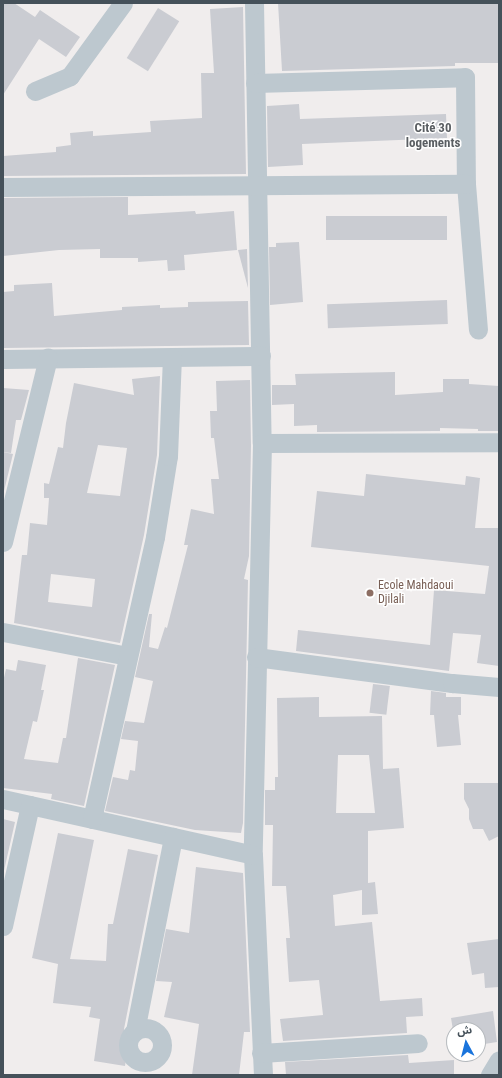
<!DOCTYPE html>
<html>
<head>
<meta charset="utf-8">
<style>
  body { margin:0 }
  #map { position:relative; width:502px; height:1078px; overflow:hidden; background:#f0eded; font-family:"Roboto Condensed","Noto Sans Arabic",sans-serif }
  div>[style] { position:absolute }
  .building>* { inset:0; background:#caccd2; transform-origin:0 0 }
  .minor>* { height:19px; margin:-9.5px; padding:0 9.5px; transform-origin:9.5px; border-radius:9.5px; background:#bdc8cf }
  .minor>.ring { margin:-9.5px; padding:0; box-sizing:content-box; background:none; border:19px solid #bdc8cf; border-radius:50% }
  .dots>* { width:11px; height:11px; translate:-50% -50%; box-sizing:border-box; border:2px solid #fff; border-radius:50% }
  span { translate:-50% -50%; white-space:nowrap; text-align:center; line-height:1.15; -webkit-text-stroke:3px #fff; paint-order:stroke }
  .education-label { font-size:12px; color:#785e54 }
  .left { translate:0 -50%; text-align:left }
  .neighbourhood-label { font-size:13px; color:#5a5e62; font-weight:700 }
  .frame { position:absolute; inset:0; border:4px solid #45515a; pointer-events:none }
  .north { position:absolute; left:446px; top:1022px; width:40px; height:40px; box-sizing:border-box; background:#fff; border:1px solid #b5b9bd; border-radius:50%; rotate:353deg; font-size:11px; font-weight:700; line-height:16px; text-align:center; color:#45515a }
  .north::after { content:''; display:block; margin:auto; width:14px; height:18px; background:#1a74dc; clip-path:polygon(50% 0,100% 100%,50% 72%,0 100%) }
</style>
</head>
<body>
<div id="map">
  <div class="building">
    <div style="clip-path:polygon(3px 3px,14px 3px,35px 17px,40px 10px,80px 37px,66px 57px,39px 39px,3px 95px)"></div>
    <div style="clip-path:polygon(278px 3px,499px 3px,499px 63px,455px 63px,455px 66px,282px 71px)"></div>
    <div style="clip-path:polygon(243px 7px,246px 174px,3px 176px,3px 156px,56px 152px,56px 147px,71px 145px,70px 133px,93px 131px,93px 136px,151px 132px,150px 121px,202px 118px,201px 73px,214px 73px,210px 9px)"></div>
    <div style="left:158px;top:8px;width:25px;height:59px;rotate:32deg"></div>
    <div style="clip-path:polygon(299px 104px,300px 119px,446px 114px,447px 138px,302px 144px,303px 165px,268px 167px,267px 106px)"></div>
    <div style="clip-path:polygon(128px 197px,128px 215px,195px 211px,196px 214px,234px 211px,237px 250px,184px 255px,185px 270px,168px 271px,167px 260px,138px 262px,138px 258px,100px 258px,100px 249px,59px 250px,3px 256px,3px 198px)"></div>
    <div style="left:447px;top:216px;width:24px;height:121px;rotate:90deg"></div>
    <div style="clip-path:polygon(299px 242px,303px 302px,270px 305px,269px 247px,276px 247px,276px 243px)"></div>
    <div style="clip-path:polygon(247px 249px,248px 288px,238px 250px)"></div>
    <div style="clip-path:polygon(52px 283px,54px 316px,122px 310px,122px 307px,160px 305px,160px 308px,188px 307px,188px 302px,248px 301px,249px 345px,3px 348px,3px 292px,14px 291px,14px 285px)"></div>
    <div style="left:447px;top:300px;width:24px;height:120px;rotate:88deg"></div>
    <div style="clip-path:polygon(395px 372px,395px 395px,443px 392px,443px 379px,469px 379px,469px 384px,499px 386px,499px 431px,478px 431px,478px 429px,440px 428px,440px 431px,435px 431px,317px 432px,317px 425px,294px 426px,294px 404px,272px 405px,272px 385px,296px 385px,295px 374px)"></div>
    <div style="clip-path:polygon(evenodd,160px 376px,157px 455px,144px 535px,120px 643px,14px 623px,22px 555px,27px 555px,30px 523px,47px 525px,49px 498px,44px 498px,44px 483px,49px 484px,58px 447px,63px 448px,66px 423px,74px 383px,134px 395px,132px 379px,160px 376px,98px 445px,127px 448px,120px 496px,87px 493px,98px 445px,160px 376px,51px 574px,95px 579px,92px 607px,48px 602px,51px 574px)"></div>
    <div style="clip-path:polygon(250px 380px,251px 446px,249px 556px,244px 579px,248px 580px,243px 823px,241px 833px,195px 830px,105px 811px,113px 777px,128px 780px,130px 770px,135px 771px,138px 741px,121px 739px,125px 721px,144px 723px,153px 681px,135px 677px,149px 614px,152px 614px,149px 647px,158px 649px,165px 627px,167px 628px,188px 545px,184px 545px,191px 509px,214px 514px,211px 479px,219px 479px,214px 438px,211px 438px,210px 411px,217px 411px,216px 381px)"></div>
    <div style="clip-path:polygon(3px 388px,29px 390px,21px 420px,16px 420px,11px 453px,3px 452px)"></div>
    <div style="clip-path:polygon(3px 452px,13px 454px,3px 495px)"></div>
    <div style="clip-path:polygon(366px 474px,465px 485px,466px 476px,480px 478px,475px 528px,499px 528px,499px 666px,477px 663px,481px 635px,453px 633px,449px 671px,296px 651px,298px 630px,430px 645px,434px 590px,485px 594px,489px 566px,311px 547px,317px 491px,364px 496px)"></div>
    <div style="clip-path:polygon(78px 658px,115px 665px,84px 806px,51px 799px,52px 794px,3px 788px,3px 682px,6px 669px,16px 671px,18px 660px,46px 665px,41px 690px,44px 690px,37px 722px,33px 721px,24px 759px,58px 763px,63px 738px,66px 738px)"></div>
    <div style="left:373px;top:684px;width:17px;height:29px;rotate:7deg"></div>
    <div style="clip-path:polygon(431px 691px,446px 693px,446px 697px,461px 697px,461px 715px,458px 715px,461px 745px,437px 747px,434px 715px,430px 715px)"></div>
    <div style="clip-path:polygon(evenodd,319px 697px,319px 717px,382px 716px,383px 769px,399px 768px,404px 828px,368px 831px,368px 883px,375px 882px,378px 914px,362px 915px,362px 890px,333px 895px,335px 926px,372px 922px,380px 1001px,422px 998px,423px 1016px,406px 1017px,407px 1033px,283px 1041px,280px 1019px,323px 1015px,319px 980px,289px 982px,286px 938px,290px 938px,286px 886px,272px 886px,273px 825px,265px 825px,265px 790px,275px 790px,275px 777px,278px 777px,277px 698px,319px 697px,338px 755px,369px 755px,375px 813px,336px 813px,338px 755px)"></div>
    <div style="clip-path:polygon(464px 783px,499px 783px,499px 836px,489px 841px,483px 829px,473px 829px,469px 819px,469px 809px,464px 799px)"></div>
    <div style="clip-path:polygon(3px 819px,15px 822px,3px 875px)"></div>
    <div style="clip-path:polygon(58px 833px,94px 840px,70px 959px,106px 961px,108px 924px,113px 924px,128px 849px,158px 855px,124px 1029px,125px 1035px,129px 1040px,125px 1066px,94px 1061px,100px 1019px,89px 1017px,91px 1007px,53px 1003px,58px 964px,32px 958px)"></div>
    <div style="clip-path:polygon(196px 867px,243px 873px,250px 1032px,244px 1032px,239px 1075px,192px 1075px,199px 1024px,164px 1017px,172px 982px,156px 981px,166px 929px,189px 933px)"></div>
    <div style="clip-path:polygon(499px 939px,499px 987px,485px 988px,484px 973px,472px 975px,467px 943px)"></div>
    <div style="clip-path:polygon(493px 1011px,497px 1042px,478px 1045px,478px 1030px,454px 1030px,454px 1036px,451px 1018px)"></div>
    <div style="clip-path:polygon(408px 1055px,409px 1063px,454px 1060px,454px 1075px,286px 1075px,285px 1062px)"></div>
  </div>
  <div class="minor">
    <div style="left:254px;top:3px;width:440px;rotate:89deg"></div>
    <div style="left:262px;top:443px;width:412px;rotate:91.3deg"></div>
    <div style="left:253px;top:855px;width:220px;rotate:87.4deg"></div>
    <div style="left:255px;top:83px;width:210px;rotate:-1.6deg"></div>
    <div style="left:465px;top:77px;width:107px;rotate:89.5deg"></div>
    <div style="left:466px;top:184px;width:146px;rotate:85.3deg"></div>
    <div style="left:35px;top:91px;width:38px;rotate:-23deg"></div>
    <div style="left:70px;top:76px;width:90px;rotate:-54deg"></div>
    <div style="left:3px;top:187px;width:463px;rotate:-0.4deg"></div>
    <div style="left:3px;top:359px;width:258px;rotate:-0.7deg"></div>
    <div style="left:262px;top:443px;width:237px;rotate:-0.2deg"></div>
    <div style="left:3px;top:542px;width:190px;rotate:-76.3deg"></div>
    <div style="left:3px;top:632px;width:127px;rotate:10.9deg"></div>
    <div style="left:256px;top:657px;width:198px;rotate:7.6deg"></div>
    <div style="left:452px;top:683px;width:47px;rotate:4.9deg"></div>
    <div style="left:3px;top:799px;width:256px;rotate:12.6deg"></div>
    <div style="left:92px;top:819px;width:289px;rotate:-77.4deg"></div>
    <div style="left:155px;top:537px;width:82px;rotate:-80.9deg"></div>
    <div style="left:168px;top:456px;width:98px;rotate:-87.7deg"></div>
    <div style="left:3px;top:926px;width:124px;rotate:-77.4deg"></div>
    <div class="ring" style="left:128px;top:1028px;width:15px;height:15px"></div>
    <div style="left:135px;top:1031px;width:198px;rotate:-78.9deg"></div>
    <div style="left:261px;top:1053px;width:157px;rotate:-3.6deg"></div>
    <div style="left:490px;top:1075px;width:17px;rotate:-59deg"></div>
  </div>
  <div class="dots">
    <div style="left:370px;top:593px;background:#8d6e63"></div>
  </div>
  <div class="education-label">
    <span class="left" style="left:378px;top:593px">Ecole Mahdaoui<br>Djilali</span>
  </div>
  <div class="neighbourhood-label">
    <span style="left:433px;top:136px">Cité 30<br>logements</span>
  </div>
  <div class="frame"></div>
  <div class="north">ش</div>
</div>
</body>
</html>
